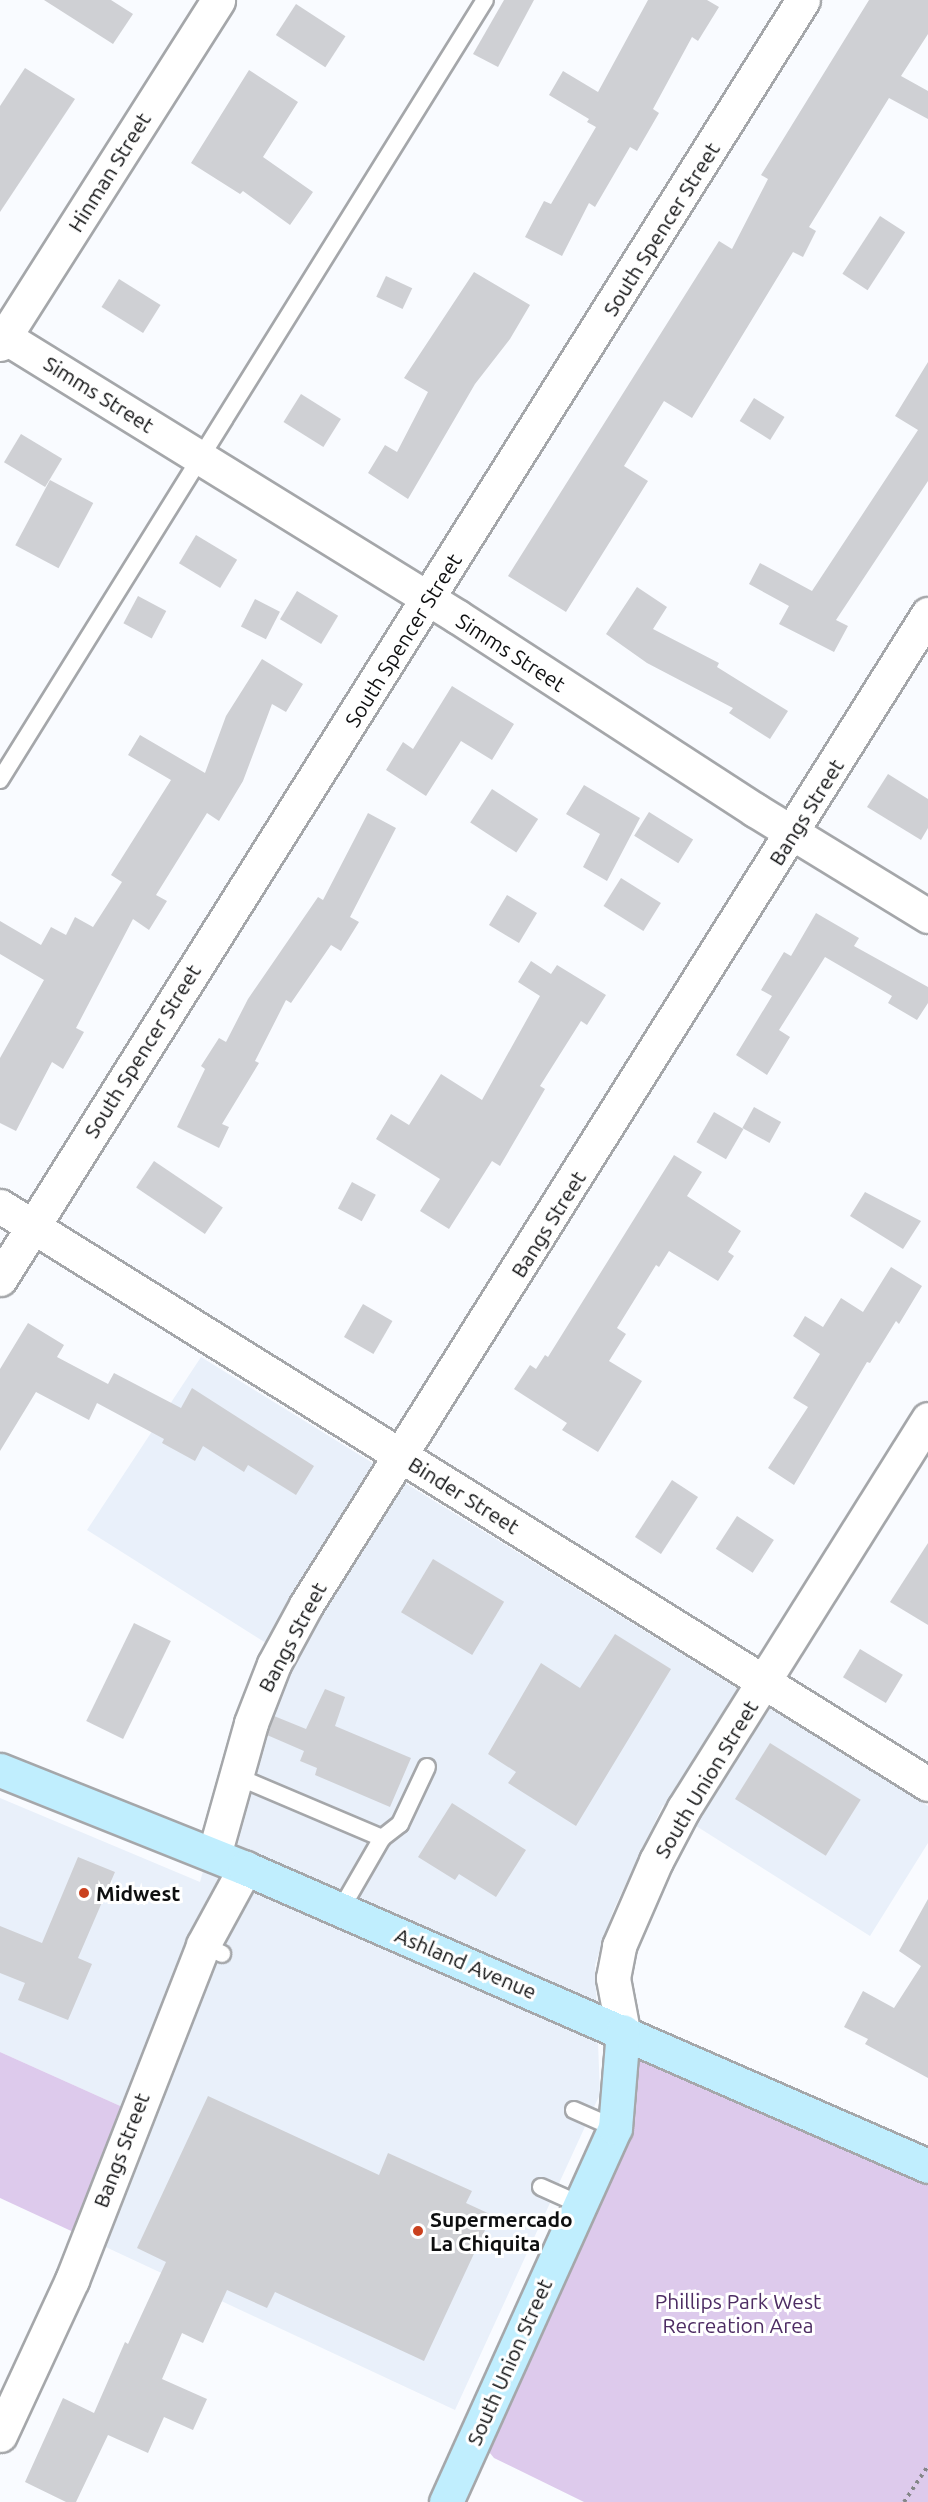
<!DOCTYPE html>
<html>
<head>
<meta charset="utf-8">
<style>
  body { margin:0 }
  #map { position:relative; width:928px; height:2502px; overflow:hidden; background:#f9fbff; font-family:Ubuntu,sans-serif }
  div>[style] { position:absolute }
  .built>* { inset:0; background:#e9f0fa }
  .green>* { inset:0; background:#ddcaec }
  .building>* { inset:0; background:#cfd0d4; transform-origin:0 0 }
  .path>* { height:4px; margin-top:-2px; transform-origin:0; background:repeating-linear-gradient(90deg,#848688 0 3px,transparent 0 7.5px) }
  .roads { filter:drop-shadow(2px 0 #a5a7aa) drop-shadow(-2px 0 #a5a7aa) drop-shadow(0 2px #a5a7aa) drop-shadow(0 -2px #a5a7aa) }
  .lane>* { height:16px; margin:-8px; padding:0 8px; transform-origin:8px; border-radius:8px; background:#fff }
  .street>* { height:33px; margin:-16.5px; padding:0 16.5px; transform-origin:16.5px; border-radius:16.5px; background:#fff }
  .secondary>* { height:33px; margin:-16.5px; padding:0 16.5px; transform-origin:16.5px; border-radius:16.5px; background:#c0eefe }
  .dots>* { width:16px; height:16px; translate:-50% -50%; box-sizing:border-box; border:3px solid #fff; border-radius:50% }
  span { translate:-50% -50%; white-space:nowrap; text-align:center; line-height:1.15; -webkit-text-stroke:6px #fff; paint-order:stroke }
  .street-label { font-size:21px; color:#0e0f10 }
  .poi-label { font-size:21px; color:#0e0f10; font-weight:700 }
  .left { translate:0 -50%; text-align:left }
  .park-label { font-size:21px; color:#4d2c63 }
</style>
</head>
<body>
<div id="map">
  <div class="built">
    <div style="clip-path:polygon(201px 1357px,928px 1806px,928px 1843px,870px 1936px,663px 1805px,613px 1911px,595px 1965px,600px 2094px,455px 2410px,95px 2242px,147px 2118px,0 2052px,0 1798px,200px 1882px,266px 1643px,87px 1530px)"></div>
  </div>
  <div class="green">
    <div style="clip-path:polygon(623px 2031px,928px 2156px,928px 2502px,584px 2502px,494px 2458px,476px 2436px,615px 2128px)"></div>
    <div style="clip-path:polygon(0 2052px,147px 2118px,95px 2242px,0 2198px)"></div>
  </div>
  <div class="building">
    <div style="clip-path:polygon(44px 0,111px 0,133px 14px,113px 44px)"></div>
    <div style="clip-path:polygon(504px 0,534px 0,498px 67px,473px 54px)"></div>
    <div style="clip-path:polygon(648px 0,707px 0,719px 7px,698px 41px,692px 37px,653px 109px,659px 113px,637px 151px,630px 147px,595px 207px,589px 203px,562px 256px,525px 237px,544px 201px,551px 204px,596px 127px,587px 122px,589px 119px,549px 95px,563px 71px,598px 92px)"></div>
    <div style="clip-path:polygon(869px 0,928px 0,928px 34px,901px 76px,928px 91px,928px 119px,889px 98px,809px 227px,816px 231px,803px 257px,793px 252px,692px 418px,664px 401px,624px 466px,648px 481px,566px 612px,508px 576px,719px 241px,732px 249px,768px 179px,761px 175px)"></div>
    <div style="left:296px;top:4px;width:59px;height:37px;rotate:33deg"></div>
    <div style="clip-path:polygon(25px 68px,75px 99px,0 212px,0 106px)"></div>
    <div style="clip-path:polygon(249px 70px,298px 102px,263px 157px,313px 192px,290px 225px,243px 191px,240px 194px,191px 163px)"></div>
    <div style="left:880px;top:216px;width:30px;height:69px;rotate:33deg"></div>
    <div style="clip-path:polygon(474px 272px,530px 305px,510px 339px,475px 384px,408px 499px,368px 473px,385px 445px,397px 452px,428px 392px,404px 378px)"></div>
    <div style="left:386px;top:276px;width:29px;height:23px;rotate:25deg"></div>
    <div style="left:119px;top:279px;width:49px;height:33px;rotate:32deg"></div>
    <div style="clip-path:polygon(928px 362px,928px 481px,836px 620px,848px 626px,834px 652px,779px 624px,789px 606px,749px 584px,760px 563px,812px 591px,918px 430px,895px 416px)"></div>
    <div style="left:301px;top:394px;width:47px;height:33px;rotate:32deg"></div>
    <div style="left:754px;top:398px;width:36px;height:27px;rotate:32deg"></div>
    <div style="left:21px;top:434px;width:48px;height:33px;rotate:31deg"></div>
    <div style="left:50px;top:480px;width:49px;height:74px;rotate:28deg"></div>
    <div style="left:196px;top:535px;width:48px;height:33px;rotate:31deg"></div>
    <div style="clip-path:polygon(637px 587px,667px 607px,653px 629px,719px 663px,717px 667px,788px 711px,770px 739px,729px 713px,733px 708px,647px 663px,606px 634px)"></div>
    <div style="left:297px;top:591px;width:48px;height:33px;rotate:31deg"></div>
    <div style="left:138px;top:596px;width:32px;height:31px;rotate:28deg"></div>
    <div style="left:255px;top:599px;width:28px;height:31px;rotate:27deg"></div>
    <div style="clip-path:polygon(262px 659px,303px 684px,286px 712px,272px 704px,243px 781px,219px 821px,207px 813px,156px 895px,167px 901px,149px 930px,133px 919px,76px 1028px,84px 1032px,63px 1069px,52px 1062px,16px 1131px,0 1123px,0 1058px,44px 980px,0 954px,0 921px,41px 945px,51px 927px,66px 935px,75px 917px,93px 927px,122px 882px,111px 875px,171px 780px,128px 755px,140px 735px,205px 773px,226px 716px)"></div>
    <div style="clip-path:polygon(452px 686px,514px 724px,492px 760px,461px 741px,426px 796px,386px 770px,403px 742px,413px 749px)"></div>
    <div style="clip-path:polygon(888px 774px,928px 799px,928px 828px,921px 840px,867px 807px)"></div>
    <div style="clip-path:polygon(584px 785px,640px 818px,607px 881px,583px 867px,600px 834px,566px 814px)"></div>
    <div style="left:492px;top:789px;width:55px;height:40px;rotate:33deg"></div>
    <div style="left:649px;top:812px;width:52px;height:28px;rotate:32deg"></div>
    <div style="clip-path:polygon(368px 813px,396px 828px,350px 917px,359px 922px,341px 951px,331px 945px,291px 1003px,286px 1000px,255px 1061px,259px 1063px,222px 1124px,229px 1127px,219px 1148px,177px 1127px,205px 1069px,201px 1066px,219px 1038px,226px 1042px,248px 999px,318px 897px,323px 900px)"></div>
    <div style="left:621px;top:878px;width:47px;height:33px;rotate:32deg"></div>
    <div style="left:507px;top:895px;width:35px;height:35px;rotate:31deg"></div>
    <div style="clip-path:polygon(816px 913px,859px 938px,854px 946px,928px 987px,928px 1003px,917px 1020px,888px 1003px,892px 996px,825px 957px,779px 1030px,790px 1037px,767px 1075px,736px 1055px,772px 996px,761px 990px,784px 952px,791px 956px)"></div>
    <div style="clip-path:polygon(531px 961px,551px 974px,557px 965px,606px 995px,587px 1025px,581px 1021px,540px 1086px,545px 1089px,500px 1166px,492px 1161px,449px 1229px,420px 1211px,440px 1179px,376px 1139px,391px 1114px,409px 1125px,441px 1074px,482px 1100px,540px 996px,518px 982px)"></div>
    <div style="left:754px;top:1107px;width:31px;height:24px;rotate:29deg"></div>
    <div style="left:714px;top:1112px;width:34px;height:35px;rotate:30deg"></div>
    <div style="clip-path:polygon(674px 1155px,702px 1172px,687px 1196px,741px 1231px,728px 1252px,734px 1256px,718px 1281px,669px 1251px,659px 1267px,656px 1265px,617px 1328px,626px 1334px,609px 1361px,642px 1381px,598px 1452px,562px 1430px,567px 1423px,514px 1389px,530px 1365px,536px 1369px,545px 1355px,548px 1357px)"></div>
    <div style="left:154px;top:1161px;width:83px;height:32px;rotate:34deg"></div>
    <div style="left:352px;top:1182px;width:27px;height:30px;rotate:28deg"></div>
    <div style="clip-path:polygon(865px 1192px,921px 1221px,903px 1249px,850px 1216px)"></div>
    <div style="clip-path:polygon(891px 1267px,922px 1286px,899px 1324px,896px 1321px,870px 1363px,867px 1362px,794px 1485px,768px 1468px,808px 1407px,793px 1398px,820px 1354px,793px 1336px,805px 1316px,823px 1327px,841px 1298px,863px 1312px)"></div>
    <div style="left:363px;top:1304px;width:34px;height:38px;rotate:30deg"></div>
    <div style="clip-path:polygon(28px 1323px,64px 1345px,57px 1357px,108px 1384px,114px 1373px,181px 1408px,192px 1388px,314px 1466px,296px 1495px,248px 1465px,244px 1472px,203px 1446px,195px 1461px,162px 1443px,164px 1439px,97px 1403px,89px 1420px,36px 1392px,0 1451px,0 1369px)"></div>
    <div style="left:672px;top:1480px;width:31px;height:68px;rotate:33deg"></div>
    <div style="left:737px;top:1516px;width:44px;height:39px;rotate:33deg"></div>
    <div style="clip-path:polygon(928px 1543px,928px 1625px,890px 1602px)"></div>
    <div style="left:433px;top:1559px;width:83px;height:62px;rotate:31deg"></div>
    <div style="left:134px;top:1623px;width:41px;height:109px;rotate:26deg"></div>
    <div style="clip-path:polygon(615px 1634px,671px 1669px,576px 1826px,508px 1783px,516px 1772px,488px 1754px,541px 1663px,580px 1688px)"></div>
    <div style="left:860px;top:1649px;width:50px;height:33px;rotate:31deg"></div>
    <div style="clip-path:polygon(325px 1689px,345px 1697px,335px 1726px,411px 1758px,390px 1807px,315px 1775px,317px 1768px,300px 1761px,304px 1751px,267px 1735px,274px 1716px,306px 1729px)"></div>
    <div style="left:770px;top:1743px;width:107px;height:66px;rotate:32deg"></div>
    <div style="clip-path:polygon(452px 1803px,526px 1850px,496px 1897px,459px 1874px,455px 1880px,418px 1857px)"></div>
    <div style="clip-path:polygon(78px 1857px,115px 1872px,78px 1958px,92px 1964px,68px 2020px,18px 2000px,25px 1983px,0 1973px,0 1926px,42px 1943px)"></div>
    <div style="clip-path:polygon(928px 1899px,928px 2078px,865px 2044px,868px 2039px,844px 2027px,863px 1991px,894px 2008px,921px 1966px,899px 1951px)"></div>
    <div style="clip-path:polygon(208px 2096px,379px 2175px,388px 2153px,472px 2191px,466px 2203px,492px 2215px,424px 2361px,275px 2292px,267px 2308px,227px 2290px,203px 2343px,182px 2333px,162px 2379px,207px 2399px,193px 2430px,164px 2417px,148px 2453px,108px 2435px,76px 2502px,66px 2502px,25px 2482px,63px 2398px,94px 2413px,125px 2342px,128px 2344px,166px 2262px,137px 2248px)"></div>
  </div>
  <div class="path">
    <div style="left:904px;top:2502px;width:43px;rotate:-56.3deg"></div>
  </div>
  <div class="roads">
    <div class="lane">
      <div style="left:0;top:780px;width:918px;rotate:-58.13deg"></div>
      <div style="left:236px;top:1776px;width:159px;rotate:23deg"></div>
      <div style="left:382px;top:1838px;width:82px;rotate:120deg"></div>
      <div style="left:382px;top:1838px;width:23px;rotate:-38deg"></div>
      <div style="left:400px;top:1824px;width:63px;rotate:-64.7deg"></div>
      <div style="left:203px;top:1945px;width:21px;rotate:25deg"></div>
      <div style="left:574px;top:2110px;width:45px;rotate:23.7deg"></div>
      <div style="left:541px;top:2187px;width:42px;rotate:24.1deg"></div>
    </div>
    <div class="street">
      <div style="left:0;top:334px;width:538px;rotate:31.71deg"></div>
      <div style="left:458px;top:617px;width:354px;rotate:33deg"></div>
      <div style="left:755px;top:810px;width:203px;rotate:31.5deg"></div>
      <div style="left:0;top:344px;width:407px;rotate:-57.6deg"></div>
      <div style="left:0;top:1206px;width:1093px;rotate:31.92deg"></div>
      <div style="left:0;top:1279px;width:1510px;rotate:-57.88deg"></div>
      <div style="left:214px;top:1855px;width:137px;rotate:-74.3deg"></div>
      <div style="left:251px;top:1723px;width:63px;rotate:-68.7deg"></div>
      <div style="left:274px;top:1664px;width:67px;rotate:-61.5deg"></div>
      <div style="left:306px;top:1605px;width:1170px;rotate:-57.89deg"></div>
      <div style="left:623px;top:2031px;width:54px;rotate:-100.7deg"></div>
      <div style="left:613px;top:1978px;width:33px;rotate:-79deg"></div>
      <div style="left:619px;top:1946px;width:93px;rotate:-66.5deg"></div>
      <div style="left:656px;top:1861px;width:60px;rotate:-62.2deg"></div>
      <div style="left:684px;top:1808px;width:459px;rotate:-57.9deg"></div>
      <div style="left:0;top:2435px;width:171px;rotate:-65.1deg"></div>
      <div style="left:72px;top:2280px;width:360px;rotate:-68.6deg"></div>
      <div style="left:203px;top:1945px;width:88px;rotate:-61.4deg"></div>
    </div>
    <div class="secondary">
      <div style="left:0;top:1770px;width:264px;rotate:21.8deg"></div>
      <div style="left:245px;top:1868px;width:745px;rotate:23.57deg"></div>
      <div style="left:446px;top:2502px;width:410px;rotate:-65.7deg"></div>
      <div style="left:615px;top:2128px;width:97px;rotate:-85.3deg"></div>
    </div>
  </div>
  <div class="dots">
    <div style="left:84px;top:1893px;background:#ca411f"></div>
    <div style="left:418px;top:2231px;background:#ca411f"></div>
  </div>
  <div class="street-label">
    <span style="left:109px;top:172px;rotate:-58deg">Hinman Street</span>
    <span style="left:661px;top:229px;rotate:-58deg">South Spencer Street</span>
    <span style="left:99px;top:394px;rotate:32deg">Simms Street</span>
    <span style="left:403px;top:640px;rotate:-58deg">South Spencer Street</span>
    <span style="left:511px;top:652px;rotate:33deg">Simms Street</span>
    <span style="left:806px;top:812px;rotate:-58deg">Bangs Street</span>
    <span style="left:142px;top:1051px;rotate:-58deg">South Spencer Street</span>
    <span style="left:548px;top:1224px;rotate:-58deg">Bangs Street</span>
    <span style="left:464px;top:1495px;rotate:32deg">Binder Street</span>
    <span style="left:292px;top:1637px;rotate:-62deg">Bangs Street</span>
    <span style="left:706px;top:1779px;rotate:-59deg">South Union Street</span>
    <span style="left:466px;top:1963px;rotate:23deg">Ashland Avenue</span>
    <span style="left:121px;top:2150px;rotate:-69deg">Bangs Street</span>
    <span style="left:509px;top:2362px;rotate:-66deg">South Union Street</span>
  </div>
  <div class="poi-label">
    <span class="left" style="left:96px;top:1893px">Midwest</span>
    <span class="left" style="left:430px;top:2231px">Supermercado<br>La Chiquita</span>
  </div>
  <div class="park-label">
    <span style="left:738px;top:2313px">Phillips Park West<br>Recreation Area</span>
  </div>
</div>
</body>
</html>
